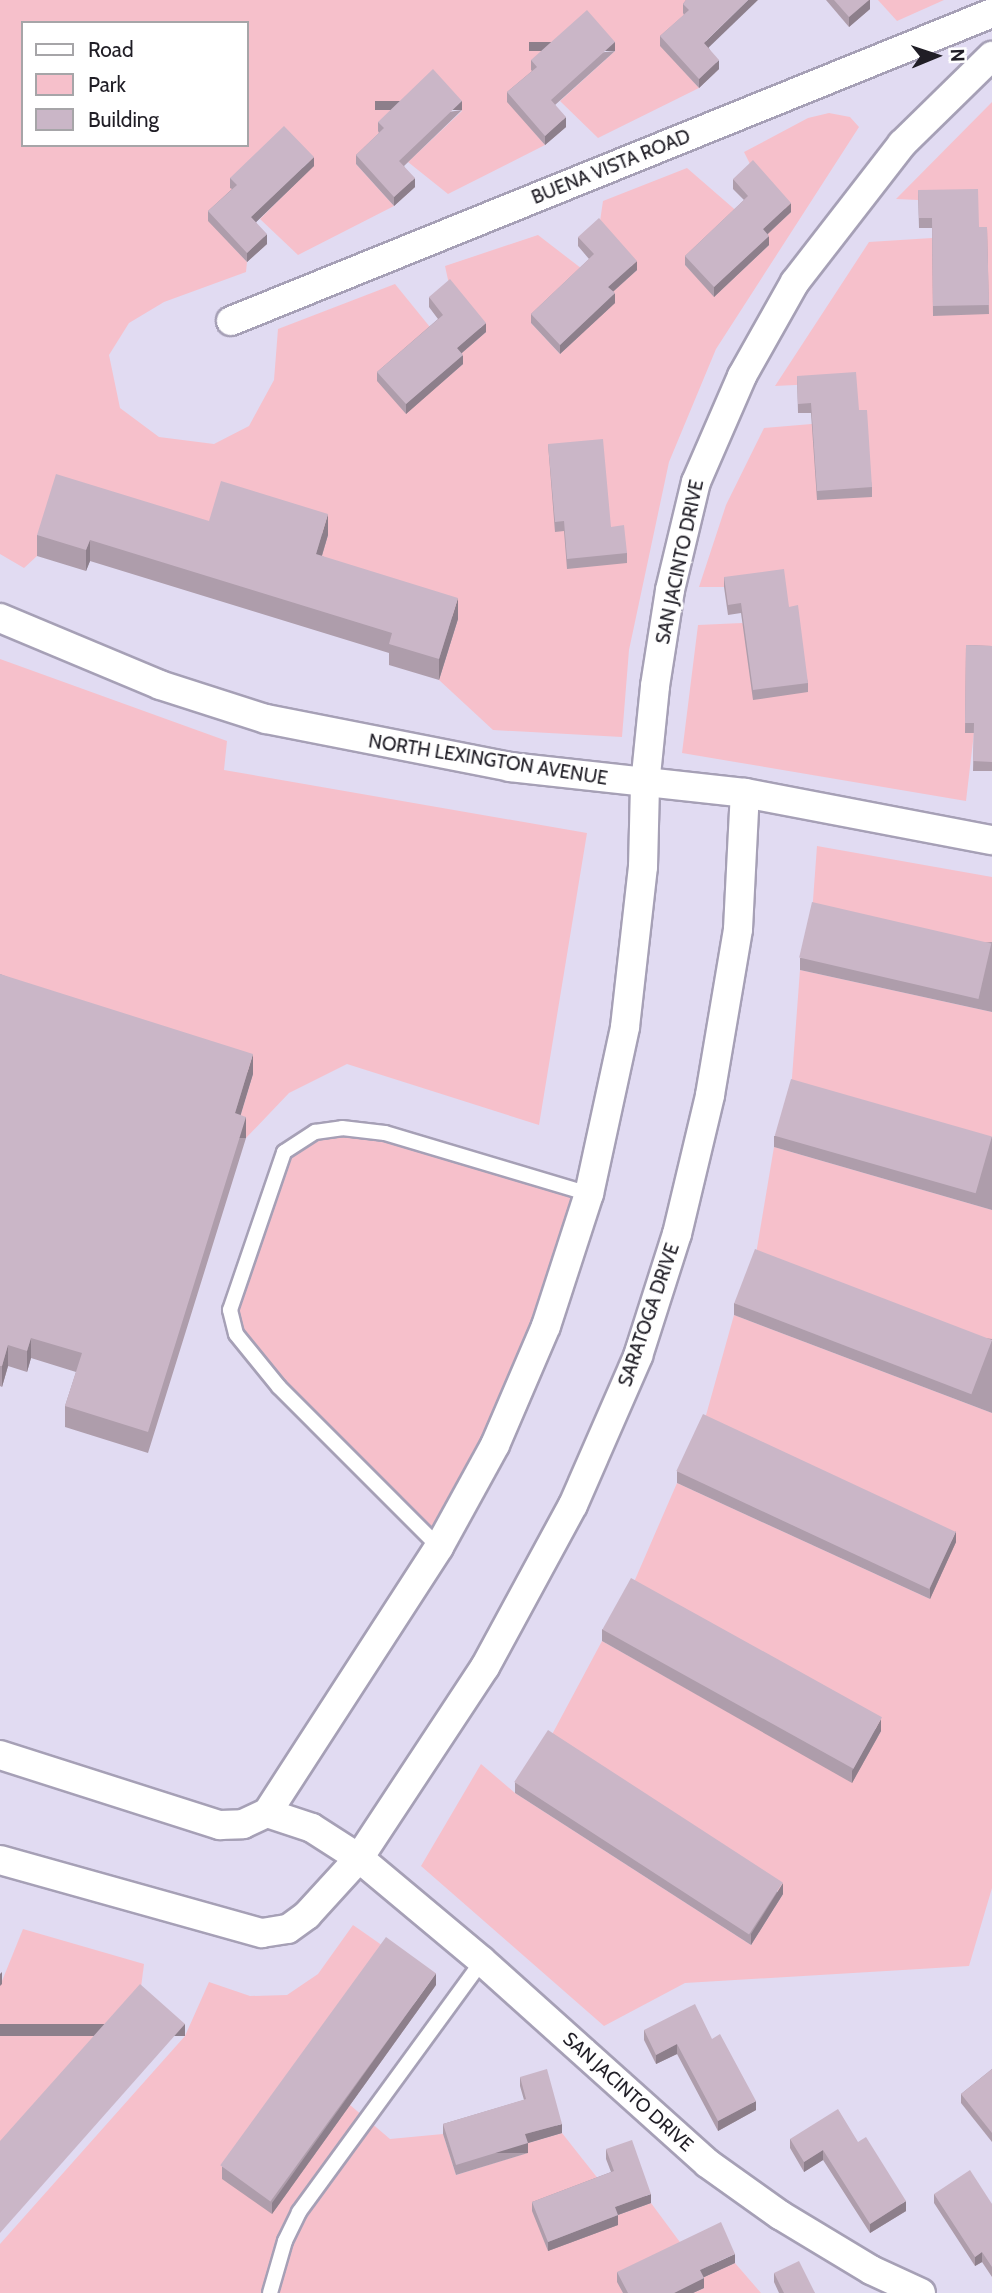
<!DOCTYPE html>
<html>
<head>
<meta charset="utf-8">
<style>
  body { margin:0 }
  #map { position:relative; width:992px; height:2293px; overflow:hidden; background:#e1dbf2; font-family:Cabin,sans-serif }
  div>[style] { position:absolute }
  .green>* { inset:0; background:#f6c0cb }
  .roads { filter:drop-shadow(2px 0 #a6a0b6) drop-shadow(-2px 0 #a6a0b6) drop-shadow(0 2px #a6a0b6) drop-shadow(0 -2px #a6a0b6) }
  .service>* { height:14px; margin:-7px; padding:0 7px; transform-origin:7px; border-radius:7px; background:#fff }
  .minor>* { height:28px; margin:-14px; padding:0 14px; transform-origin:14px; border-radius:14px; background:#fff }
  .wall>* { inset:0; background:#ae9dab }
  .shaded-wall>* { inset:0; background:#8d7f8b; transform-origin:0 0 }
  .building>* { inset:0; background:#cab6c7; transform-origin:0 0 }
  span { translate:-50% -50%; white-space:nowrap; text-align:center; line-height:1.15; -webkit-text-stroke:6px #fff; paint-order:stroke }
  .street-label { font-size:19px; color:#201e26 }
  .legend { position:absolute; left:21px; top:21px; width:228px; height:126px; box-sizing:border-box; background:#fff; border:2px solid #a6a5a8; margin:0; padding:9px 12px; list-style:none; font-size:21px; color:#201e26 }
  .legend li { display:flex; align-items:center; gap:14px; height:35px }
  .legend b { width:35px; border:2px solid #a6a5a8 }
  .north { position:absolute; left:901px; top:21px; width:70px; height:70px; -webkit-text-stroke:5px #fff; paint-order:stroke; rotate:88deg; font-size:19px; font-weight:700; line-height:28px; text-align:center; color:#201e26 }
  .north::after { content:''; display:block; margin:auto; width:24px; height:32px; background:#201e26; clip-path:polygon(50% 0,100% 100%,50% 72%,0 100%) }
</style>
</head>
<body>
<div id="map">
  <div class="green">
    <div style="clip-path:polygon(evenodd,0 0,696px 0,683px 13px,689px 19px,661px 46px,699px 88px,598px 138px,560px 101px,615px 51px,586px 19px,531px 69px,537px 76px,508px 102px,545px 145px,448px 194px,408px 162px,462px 111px,432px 79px,378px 131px,384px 138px,356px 164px,394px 206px,298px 255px,260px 219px,313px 166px,284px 136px,231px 187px,237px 194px,209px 221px,247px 262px,246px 272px,164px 302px,129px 323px,109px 355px,120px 408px,159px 437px,214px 444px,249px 426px,274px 380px,278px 329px,395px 284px,434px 332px,378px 381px,406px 413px,462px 365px,457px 357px,486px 332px,450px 289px,445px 266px,538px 235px,586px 272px,531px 323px,560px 354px,614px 303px,608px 296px,637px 270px,599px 228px,603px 201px,687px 168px,740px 214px,685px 265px,715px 296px,769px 245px,763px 238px,791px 212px,753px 170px,744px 152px,808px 118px,829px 113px,850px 117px,859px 127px,716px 349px,669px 462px,629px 650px,622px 737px,493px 730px,439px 680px,458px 619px,316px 575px,328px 535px,222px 502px,209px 542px,57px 495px,37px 556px,24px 568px,0 554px,0 0,23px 23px,247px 23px,247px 145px,23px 145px,23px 23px)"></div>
    <div style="clip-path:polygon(878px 0,944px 0,897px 21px)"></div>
    <div style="clip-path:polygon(992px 102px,992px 655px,965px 733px,974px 733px,966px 801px,682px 753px,698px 625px,742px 623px,808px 692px,725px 587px,699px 587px,726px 505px,764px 428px,859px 420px,856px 382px,775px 386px,869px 242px,932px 238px,989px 314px,918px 200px,896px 199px)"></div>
    <div style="clip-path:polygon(0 659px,227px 741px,224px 770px,587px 833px,539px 1125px,347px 1064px,289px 1093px,246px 1138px,235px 1134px,253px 1074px,0 995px)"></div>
    <div style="clip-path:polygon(817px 846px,992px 877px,992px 953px,812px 914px)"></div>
    <div style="clip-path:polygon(800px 970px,992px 1012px,992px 1148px,791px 1091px)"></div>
    <div style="clip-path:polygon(342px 1128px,589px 1194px,439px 1547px,236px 1334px,230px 1310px,284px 1152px)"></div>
    <div style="clip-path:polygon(774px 1147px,992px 1210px,992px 1351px,755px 1260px)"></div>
    <div style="clip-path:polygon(734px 1315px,992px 1413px,992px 1888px,969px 1966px,685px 1983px,604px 2026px,421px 1866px,481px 1764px,515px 1793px,751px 1945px,783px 1894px,548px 1742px,602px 1641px,852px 1782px,881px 1731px,631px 1589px,677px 1483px,930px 1599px,703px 1426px)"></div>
    <div style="clip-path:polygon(353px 1925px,386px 1948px,350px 2105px,390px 2139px,443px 2134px,456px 2175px,527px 2153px,525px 2144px,562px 2133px,603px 2185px,615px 2216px,651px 2203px,685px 2249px,618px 2282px,623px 2293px,0 2293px,0 2244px,185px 2036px,209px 1982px,250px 1996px,287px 1995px,318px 1974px)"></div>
    <div style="clip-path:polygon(23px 1929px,144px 1964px,140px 1995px,0 2152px,0 1986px)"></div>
    <div style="clip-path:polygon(735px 2263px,761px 2293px,693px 2293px,704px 2288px,700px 2279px)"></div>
  </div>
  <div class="roads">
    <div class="service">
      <div style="left:439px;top:1547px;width:226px;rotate:-135deg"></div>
      <div style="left:279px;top:1387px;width:68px;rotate:-129.1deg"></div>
      <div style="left:236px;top:1334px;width:25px;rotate:-104deg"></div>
      <div style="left:230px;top:1310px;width:167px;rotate:-71.1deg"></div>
      <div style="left:284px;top:1152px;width:37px;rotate:-33deg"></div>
      <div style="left:315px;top:1132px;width:27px;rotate:-8deg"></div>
      <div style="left:342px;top:1128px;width:43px;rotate:6.6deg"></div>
      <div style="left:385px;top:1133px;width:213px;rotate:16.6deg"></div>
      <div style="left:270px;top:2293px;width:54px;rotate:-73.9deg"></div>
      <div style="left:285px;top:2241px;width:32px;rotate:-64deg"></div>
      <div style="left:299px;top:2212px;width:311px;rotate:-53.9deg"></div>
    </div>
    <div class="minor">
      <div style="left:231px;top:321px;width:821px;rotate:-22.03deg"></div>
      <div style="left:0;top:618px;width:173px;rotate:22.7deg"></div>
      <div style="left:160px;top:685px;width:111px;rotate:17.8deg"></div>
      <div style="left:266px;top:719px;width:249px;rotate:11.1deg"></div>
      <div style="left:510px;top:767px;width:236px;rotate:6.3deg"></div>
      <div style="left:745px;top:793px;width:251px;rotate:10.8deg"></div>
      <div style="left:0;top:1755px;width:231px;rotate:17.7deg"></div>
      <div style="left:220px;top:1825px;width:23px;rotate:-2deg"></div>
      <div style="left:243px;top:1824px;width:26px;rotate:-25deg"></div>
      <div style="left:267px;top:1813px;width:47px;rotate:18.4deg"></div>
      <div style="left:312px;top:1828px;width:56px;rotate:32.6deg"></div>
      <div style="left:359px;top:1858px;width:160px;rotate:39.9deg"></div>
      <div style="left:482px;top:1961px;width:302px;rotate:41.9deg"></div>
      <div style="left:707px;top:2163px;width:90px;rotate:35.5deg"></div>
      <div style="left:780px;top:2215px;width:106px;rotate:31.1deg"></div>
      <div style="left:871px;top:2270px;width:55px;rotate:24.7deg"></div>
      <div style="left:267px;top:1813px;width:317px;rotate:-57.1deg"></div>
      <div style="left:439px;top:1547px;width:116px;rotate:-61.2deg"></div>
      <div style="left:495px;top:1445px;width:129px;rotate:-66.8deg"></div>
      <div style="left:546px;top:1326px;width:139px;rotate:-72deg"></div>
      <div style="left:589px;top:1194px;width:171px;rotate:-77.8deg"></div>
      <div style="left:625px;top:1027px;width:161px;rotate:-83.6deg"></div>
      <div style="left:643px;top:867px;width:82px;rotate:-88.6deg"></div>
      <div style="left:645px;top:785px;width:100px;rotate:-84.2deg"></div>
      <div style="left:655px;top:686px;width:97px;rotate:-81.1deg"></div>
      <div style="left:670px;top:590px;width:111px;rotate:-76.5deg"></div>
      <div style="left:696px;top:482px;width:116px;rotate:-66.5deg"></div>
      <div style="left:742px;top:376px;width:108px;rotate:-60.6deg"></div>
      <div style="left:795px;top:282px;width:175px;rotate:-52.2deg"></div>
      <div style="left:902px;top:144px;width:126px;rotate:-44.4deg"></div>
      <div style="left:0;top:1860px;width:272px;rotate:15.6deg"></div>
      <div style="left:262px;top:1933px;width:26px;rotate:-9deg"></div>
      <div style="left:288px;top:1929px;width:24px;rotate:-36deg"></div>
      <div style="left:307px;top:1915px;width:77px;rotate:-47.6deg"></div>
      <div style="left:359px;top:1858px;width:229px;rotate:-56.6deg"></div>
      <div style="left:485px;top:1667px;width:184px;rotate:-61.5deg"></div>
      <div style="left:573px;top:1505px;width:163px;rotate:-66.4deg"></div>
      <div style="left:638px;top:1356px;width:128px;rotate:-72.3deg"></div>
      <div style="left:677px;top:1234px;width:143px;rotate:-76.6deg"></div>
      <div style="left:710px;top:1095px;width:168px;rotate:-80.4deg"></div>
      <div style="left:738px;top:929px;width:136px;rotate:-87.1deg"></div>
    </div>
  </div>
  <div class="wall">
    <div style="clip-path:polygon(686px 0,719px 69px,699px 88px,660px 46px,660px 36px,684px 15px,683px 13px,683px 4px)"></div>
    <div style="clip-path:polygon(826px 0,870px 0,870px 9px,849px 27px)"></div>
    <div style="clip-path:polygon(615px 51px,555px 105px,566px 127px,545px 145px,507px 102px,507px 92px,532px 71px,531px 70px,531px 60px)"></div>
    <div style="clip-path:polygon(462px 110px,404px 166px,415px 187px,394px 206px,356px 164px,356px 155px,379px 133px,378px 131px,378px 122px)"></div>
    <div style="clip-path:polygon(314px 166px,256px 222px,267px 244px,247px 262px,208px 221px,208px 211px,232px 189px,230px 188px,230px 178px)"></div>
    <div style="clip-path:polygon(733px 179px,791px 212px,768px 234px,769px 245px,714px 297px,685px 265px,685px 256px,744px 200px,733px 189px)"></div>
    <div style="clip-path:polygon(918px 190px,979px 227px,987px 227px,989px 314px,933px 316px,932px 228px,919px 228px)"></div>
    <div style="clip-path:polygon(578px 237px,637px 270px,613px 292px,615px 303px,560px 354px,531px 323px,531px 314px,589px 259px,578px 246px)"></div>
    <div style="clip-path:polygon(429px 297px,486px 332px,462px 353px,463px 364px,406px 414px,377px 381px,377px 372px,438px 319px,429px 307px)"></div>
    <div style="clip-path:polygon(797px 376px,859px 410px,872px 487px,872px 497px,817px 500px,811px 413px,798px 413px)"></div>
    <div style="clip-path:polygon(548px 444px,611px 527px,627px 553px,627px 563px,567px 569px,564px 531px,555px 532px)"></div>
    <div style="clip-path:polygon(209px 521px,328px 535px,322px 556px,458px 619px,439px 680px,389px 665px,389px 653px,90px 561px,86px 571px,37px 556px,37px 535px)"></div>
    <div style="clip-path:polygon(724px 577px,789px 607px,808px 683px,808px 692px,753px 700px,741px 613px,728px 615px,724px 587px)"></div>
    <div style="clip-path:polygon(966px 645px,992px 646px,992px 771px,973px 771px,974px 733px,965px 733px)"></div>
    <div style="clip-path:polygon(992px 942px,992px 1012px,800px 970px,800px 958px)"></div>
    <div style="clip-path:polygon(0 974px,253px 1074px,240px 1115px,246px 1138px,148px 1453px,65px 1427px,65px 1406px,76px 1372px,31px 1358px,27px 1372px,8px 1366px,2px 1387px,0 1386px)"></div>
    <div style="clip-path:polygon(774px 1136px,992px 1137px,992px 1210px,774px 1147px)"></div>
    <div style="clip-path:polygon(734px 1303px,992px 1339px,992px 1413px,734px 1315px)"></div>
    <div style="clip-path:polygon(677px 1471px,956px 1542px,930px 1599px,677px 1483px)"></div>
    <div style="clip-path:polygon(602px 1629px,881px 1731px,852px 1783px,602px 1641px)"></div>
    <div style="clip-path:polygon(515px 1782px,783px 1894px,751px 1945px,515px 1793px)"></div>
    <div style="clip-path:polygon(436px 1985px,272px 2214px,222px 2179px,222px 2167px)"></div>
    <div style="clip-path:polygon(644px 2030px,712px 2039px,756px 2110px,718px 2131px,677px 2054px,656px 2064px,644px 2040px)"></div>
    <div style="clip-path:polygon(992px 2069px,992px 2142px,961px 2103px,961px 2094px)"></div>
    <div style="clip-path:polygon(520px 2077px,562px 2133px,527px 2143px,528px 2153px,456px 2175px,443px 2134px,443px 2124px,524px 2100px,520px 2086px)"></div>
    <div style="clip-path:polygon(790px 2139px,858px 2142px,906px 2211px,870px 2233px,823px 2160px,804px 2172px,790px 2148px)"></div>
    <div style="clip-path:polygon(606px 2149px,651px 2203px,618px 2215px,618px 2225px,548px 2251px,532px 2211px,532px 2202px,611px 2172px,606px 2159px)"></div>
    <div style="clip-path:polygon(934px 2194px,992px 2204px,992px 2277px,982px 2262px,975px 2266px,934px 2203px)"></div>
    <div style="clip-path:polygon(735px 2263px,704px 2277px,704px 2288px,693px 2293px,623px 2293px,617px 2282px,617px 2272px)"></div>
    <div style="clip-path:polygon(774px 2273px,815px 2293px,779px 2293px,774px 2282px)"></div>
  </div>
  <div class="shaded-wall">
    <div style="clip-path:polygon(748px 0,758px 0,704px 52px,704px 43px)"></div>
    <div style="clip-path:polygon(869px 0,870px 0,870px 9px,849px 27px,849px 17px)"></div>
    <div style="left:615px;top:42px;width:9px;height:86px;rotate:90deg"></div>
    <div style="clip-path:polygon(719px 60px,719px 69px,699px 88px,699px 79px)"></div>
    <div style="left:462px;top:101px;width:9px;height:87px;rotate:90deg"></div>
    <div style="clip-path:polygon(566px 117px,566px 127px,545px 145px,545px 136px)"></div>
    <div style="clip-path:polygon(314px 157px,314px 166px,251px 227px,251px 217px)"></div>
    <div style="clip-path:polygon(415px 178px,415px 187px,394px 206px,394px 197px)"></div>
    <div style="clip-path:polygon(791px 203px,791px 212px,763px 238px,763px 229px)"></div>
    <div style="clip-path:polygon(267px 234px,267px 244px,247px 262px,247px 253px)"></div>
    <div style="clip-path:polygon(769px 236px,769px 245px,714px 297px,714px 287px)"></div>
    <div style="clip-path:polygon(637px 261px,637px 270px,608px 296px,608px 287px)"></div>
    <div style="clip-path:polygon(615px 293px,615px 303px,560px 354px,560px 345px)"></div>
    <div style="clip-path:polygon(486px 323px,486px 332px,457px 357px,457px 348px)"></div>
    <div style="clip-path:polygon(463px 355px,463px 364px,406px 414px,406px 404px)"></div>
    <div style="clip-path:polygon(328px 514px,328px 535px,316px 575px,316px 554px)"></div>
    <div style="clip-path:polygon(90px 540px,90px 561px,86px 571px,86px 550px)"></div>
    <div style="clip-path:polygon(458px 598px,458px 619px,439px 680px,439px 659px)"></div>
    <div style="clip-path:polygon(253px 1054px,253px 1074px,235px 1134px,235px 1113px)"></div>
    <div style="left:246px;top:1117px;width:21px;height:330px;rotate:90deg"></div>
    <div style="clip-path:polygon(31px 1338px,31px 1358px,27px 1372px,27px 1351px)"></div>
    <div style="clip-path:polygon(8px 1345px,8px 1366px,2px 1387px,2px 1366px)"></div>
    <div style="clip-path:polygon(956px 1531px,956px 1542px,930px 1599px,930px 1588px)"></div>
    <div style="clip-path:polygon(881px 1719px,881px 1731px,852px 1783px,852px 1771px)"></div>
    <div style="clip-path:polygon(783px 1883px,783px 1894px,751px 1945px,751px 1934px)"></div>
    <div style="clip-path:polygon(2px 1972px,2px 1984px,0 1986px,0 1974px)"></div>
    <div style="clip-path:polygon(436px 1973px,436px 1985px,272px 2214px,272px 2203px)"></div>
    <div style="left:185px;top:2024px;width:12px;height:279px;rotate:90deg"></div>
    <div style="clip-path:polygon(677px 2044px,677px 2054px,656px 2064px,656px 2055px)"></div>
    <div style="clip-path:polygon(756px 2101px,756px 2110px,718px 2131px,718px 2121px)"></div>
    <div style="clip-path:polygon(562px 2124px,562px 2133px,525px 2144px,525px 2134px)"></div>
    <div style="left:528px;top:2143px;width:10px;height:75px;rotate:90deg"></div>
    <div style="clip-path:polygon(823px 2150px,823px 2160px,804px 2172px,804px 2162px)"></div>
    <div style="clip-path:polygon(651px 2194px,651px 2203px,615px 2216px,615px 2207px)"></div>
    <div style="clip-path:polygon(906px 2201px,906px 2211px,870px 2233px,870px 2224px)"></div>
    <div style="clip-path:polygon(618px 2215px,618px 2225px,548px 2251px,548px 2242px)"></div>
    <div style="clip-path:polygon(982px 2252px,982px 2262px,975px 2266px,975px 2257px)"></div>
    <div style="clip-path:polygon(735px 2254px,735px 2263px,700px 2279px,700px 2270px)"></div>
    <div style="clip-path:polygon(704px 2278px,704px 2288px,693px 2293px,674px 2293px)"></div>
  </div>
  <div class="building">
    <div style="clip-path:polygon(686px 0,748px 0,704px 43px,719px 60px,699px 79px,660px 36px,689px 10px,683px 4px)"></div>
    <div style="clip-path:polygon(834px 0,869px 0,849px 17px)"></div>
    <div style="clip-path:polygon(587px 10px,615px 42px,551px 100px,566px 117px,545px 136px,507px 92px,537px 67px,531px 60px)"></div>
    <div style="clip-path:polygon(433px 69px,462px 101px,399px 161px,415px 178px,394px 197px,356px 155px,384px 128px,378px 122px)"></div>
    <div style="clip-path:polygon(284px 126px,314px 157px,251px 217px,267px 234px,247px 253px,208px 211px,237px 185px,230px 178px)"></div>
    <div style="clip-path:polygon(753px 160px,791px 203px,763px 229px,769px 236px,714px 287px,685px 256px,748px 196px,733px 179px)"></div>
    <div style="clip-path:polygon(978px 189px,979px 227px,987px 227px,989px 305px,933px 306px,932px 218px,919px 218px,918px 190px)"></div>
    <div style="clip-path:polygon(599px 218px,637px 261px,608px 287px,615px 293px,560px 345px,531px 314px,594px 254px,578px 237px)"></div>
    <div style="clip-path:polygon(450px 279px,486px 323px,457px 348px,463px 355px,406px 404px,377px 372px,443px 315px,429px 297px)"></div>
    <div style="clip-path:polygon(856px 372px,859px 410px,867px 410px,872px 487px,817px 491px,811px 403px,798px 404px,797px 376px)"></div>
    <div style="clip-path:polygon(603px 439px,611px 527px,624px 525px,627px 553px,567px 559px,564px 521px,555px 522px,548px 444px)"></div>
    <div style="clip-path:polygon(56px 474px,209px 521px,221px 481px,328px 514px,316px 554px,458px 598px,439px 659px,389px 644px,392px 633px,90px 540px,86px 550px,37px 535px)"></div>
    <div style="clip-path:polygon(784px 569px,789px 607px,798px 605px,808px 683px,753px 690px,741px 603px,728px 605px,724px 577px)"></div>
    <div style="clip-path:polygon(966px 645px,992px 646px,992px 762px,973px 761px,974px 723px,965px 723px)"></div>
    <div style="left:812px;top:902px;width:184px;height:57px;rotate:13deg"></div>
    <div style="clip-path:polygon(0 974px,253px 1054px,235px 1113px,246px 1117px,148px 1432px,65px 1406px,82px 1353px,31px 1338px,27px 1351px,8px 1345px,2px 1366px,0 1366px)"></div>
    <div style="left:791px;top:1079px;width:209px;height:59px;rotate:16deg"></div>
    <div style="left:755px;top:1249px;width:254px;height:58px;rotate:21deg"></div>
    <div style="left:703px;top:1414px;width:279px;height:63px;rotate:25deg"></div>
    <div style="left:631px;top:1578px;width:287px;height:59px;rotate:29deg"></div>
    <div style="left:548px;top:1730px;width:280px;height:62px;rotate:33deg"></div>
    <div style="left:386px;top:1937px;width:62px;height:282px;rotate:36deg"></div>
    <div style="clip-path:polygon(140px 1984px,185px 2024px,0 2233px,0 2141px)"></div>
    <div style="clip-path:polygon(695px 2004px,712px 2039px,720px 2034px,756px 2101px,718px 2121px,677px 2044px,656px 2055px,644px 2030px)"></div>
    <div style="clip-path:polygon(547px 2069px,562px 2124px,525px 2134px,528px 2143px,456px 2165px,443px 2124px,526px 2099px,520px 2077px)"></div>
    <div style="clip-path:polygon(992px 2069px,992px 2133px,961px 2094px)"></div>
    <div style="clip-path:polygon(838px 2109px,858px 2142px,866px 2137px,906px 2201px,870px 2224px,823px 2150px,804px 2162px,790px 2139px)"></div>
    <div style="clip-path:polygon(632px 2140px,651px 2194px,615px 2207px,618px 2215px,548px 2242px,532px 2202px,614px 2171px,606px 2149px)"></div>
    <div style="clip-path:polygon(970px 2170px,992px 2204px,992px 2267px,982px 2252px,975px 2257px,934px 2194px)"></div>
    <div style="clip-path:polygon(721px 2222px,735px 2254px,700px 2270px,704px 2278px,674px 2293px,628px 2293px,617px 2272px)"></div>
    <div style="clip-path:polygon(799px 2261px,815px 2293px,784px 2293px,774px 2273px)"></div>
  </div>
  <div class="street-label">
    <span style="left:611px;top:167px;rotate:-22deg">BUENA VISTA ROAD</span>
    <span style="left:680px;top:562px;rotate:-78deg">SAN JACINTO DRIVE</span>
    <span style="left:488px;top:760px;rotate:9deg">NORTH LEXINGTON AVENUE</span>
    <span style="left:649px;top:1315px;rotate:-71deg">SARATOGA DRIVE</span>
    <span style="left:628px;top:2092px;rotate:42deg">SAN JACINTO DRIVE</span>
  </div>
  <ul class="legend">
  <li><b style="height:9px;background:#fff"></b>Road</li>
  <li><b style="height:19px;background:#f6c0cb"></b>Park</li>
  <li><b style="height:19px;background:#cab6c7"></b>Building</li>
  </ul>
  <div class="north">N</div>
</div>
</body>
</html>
